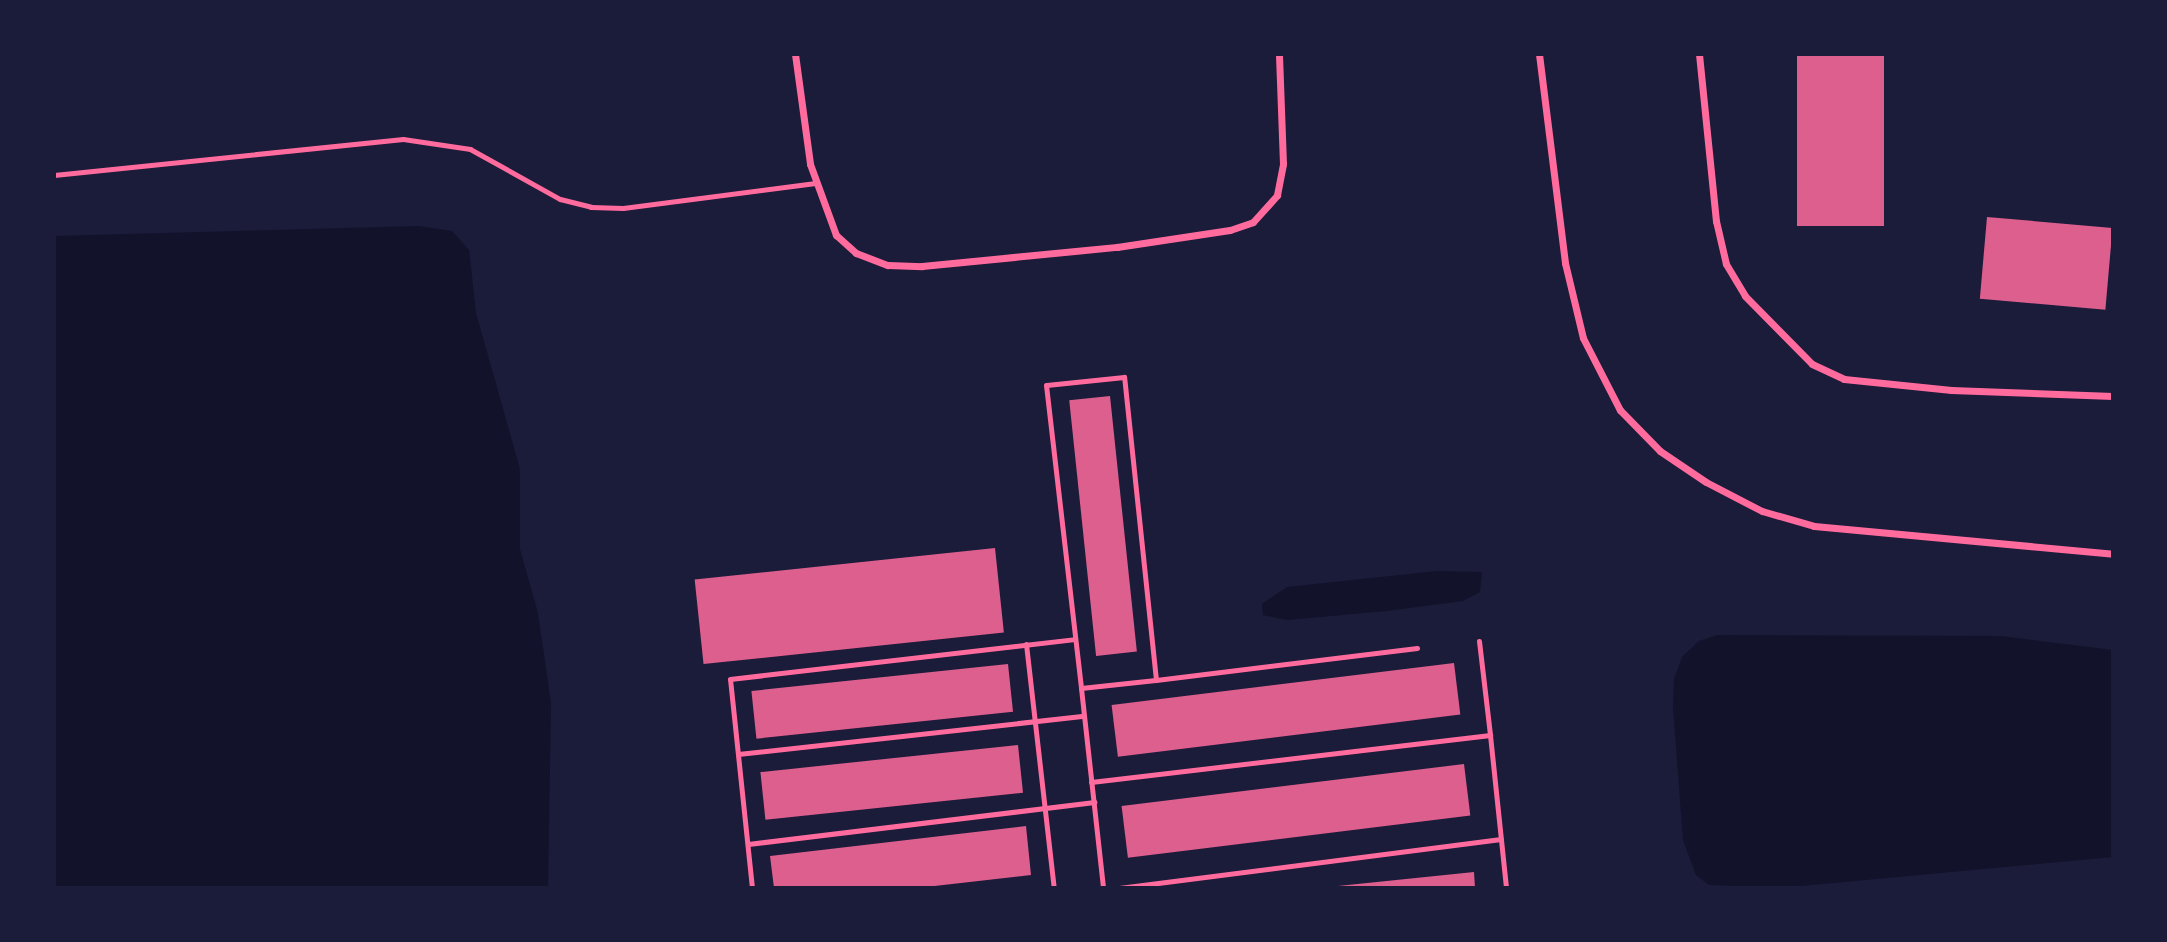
<!DOCTYPE html>
<html>
<head>
<meta charset="utf-8">
<style>
  body { margin:0 }
  #map { position:relative; width:2167px; height:942px; overflow:hidden; background:#1b1b3a; font-family:Lato,sans-serif }
  div>[style] { position:absolute }
  .water>* { inset:0; background:#12122b }
  .building>* { inset:0; background:#dd5f8e; transform-origin:0 0 }
  .service>* { height:5px; margin:-2.5px; padding:0 2.5px; transform-origin:2.5px; border-radius:2.5px; background:#ff6b9d }
  .minor>* { height:7px; margin:-3.5px; padding:0 3.5px; transform-origin:3.5px; border-radius:3.5px; background:#ff6b9d }
  span { translate:-50% -50%; white-space:nowrap; text-align:center; line-height:1.15; -webkit-text-stroke:7px #1b1b3a; paint-order:stroke }
  .frame { position:absolute; inset:0; border:56px solid #1b1b3a; pointer-events:none }
</style>
</head>
<body>
<div id="map">
  <div class="water">
    <div style="clip-path:polygon(419px 226px,452px 231px,469px 250px,476px 313px,520px 469px,520px 549px,538px 613px,551px 703px,548px 888px,54px 888px,54px 236px)"></div>
    <div style="clip-path:polygon(1437px 571px,1482px 572px,1480px 592px,1463px 601px,1386px 611px,1287px 620px,1263px 615px,1262px 604px,1287px 587px)"></div>
    <div style="clip-path:polygon(1717px 635px,2001px 636px,2113px 650px,2113px 857px,1780px 888px,1709px 885px,1696px 875px,1683px 840px,1673px 707px,1674px 679px,1682px 657px,1699px 641px)"></div>
  </div>
  <div class="building">
    <div style="left:1797px;top:54px;width:87px;height:172px"></div>
    <div style="left:1987px;top:217px;width:126px;height:82px;rotate:5deg"></div>
    <div style="left:1110px;top:396px;width:257px;height:41px;rotate:84deg"></div>
    <div style="left:995px;top:548px;width:85px;height:302px;rotate:84deg"></div>
    <div style="left:1454px;top:663px;width:52px;height:345px;rotate:83deg"></div>
    <div style="left:1008px;top:664px;width:48px;height:258px;rotate:84deg"></div>
    <div style="left:1018px;top:745px;width:48px;height:259px;rotate:84deg"></div>
    <div style="left:1464px;top:764px;width:52px;height:345px;rotate:83deg"></div>
    <div style="clip-path:polygon(1026px 826px,1031px 875px,917px 888px,774px 888px,770px 856px)"></div>
    <div style="clip-path:polygon(1474px 872px,1475px 888px,1339px 888px,1338px 886px)"></div>
  </div>
  <div class="service">
    <div style="left:54px;top:175px;width:351px;rotate:-5.9deg"></div>
    <div style="left:403px;top:139px;width:68px;rotate:8.5deg"></div>
    <div style="left:470px;top:149px;width:103px;rotate:29.1deg"></div>
    <div style="left:560px;top:199px;width:32px;rotate:14deg"></div>
    <div style="left:591px;top:207px;width:32px;rotate:2deg"></div>
    <div style="left:623px;top:208px;width:194px;rotate:-7.4deg"></div>
    <div style="left:1479px;top:641px;width:95px;rotate:83.3deg"></div>
    <div style="left:1026px;top:644px;width:246px;rotate:83.5deg"></div>
    <div style="left:1156px;top:680px;width:305px;rotate:-96deg"></div>
    <div style="left:1124px;top:377px;width:78px;rotate:174.1deg"></div>
    <div style="left:1046px;top:385px;width:305px;rotate:83.4deg"></div>
    <div style="left:1081px;top:688px;width:75px;rotate:-6.1deg"></div>
    <div style="left:1156px;top:680px;width:263px;rotate:-7deg"></div>
    <div style="left:1081px;top:688px;width:201px;rotate:83.7deg"></div>
    <div style="left:738px;top:754px;width:348px;rotate:-6.3deg"></div>
    <div style="left:1091px;top:782px;width:402px;rotate:-6.7deg"></div>
    <div style="left:1490px;top:735px;width:154px;rotate:84deg"></div>
    <div style="left:748px;top:844px;width:349px;rotate:-6.9deg"></div>
    <div style="left:752px;top:888px;width:210px;rotate:-96deg"></div>
    <div style="left:730px;top:679px;width:347px;rotate:-6.6deg"></div>
    <div style="left:1119px;top:888px;width:385px;rotate:-7.3deg"></div>
  </div>
  <div class="minor">
    <div style="left:795px;top:54px;width:111px;rotate:82.2deg"></div>
    <div style="left:810px;top:164px;width:76px;rotate:69.9deg"></div>
    <div style="left:836px;top:235px;width:27px;rotate:42deg"></div>
    <div style="left:856px;top:253px;width:34px;rotate:21deg"></div>
    <div style="left:888px;top:265px;width:34px;rotate:2deg"></div>
    <div style="left:922px;top:266px;width:196px;rotate:-5.6deg"></div>
    <div style="left:1117px;top:247px;width:114px;rotate:-8.6deg"></div>
    <div style="left:1230px;top:230px;width:24px;rotate:-19deg"></div>
    <div style="left:1253px;top:222px;width:36px;rotate:-48deg"></div>
    <div style="left:1277px;top:195px;width:32px;rotate:-79deg"></div>
    <div style="left:1283px;top:164px;width:110px;rotate:-92.1deg"></div>
    <div style="left:1539px;top:54px;width:211px;rotate:82.9deg"></div>
    <div style="left:1565px;top:263px;width:77px;rotate:76.5deg"></div>
    <div style="left:1583px;top:338px;width:81px;rotate:62.8deg"></div>
    <div style="left:1620px;top:410px;width:57px;rotate:45.7deg"></div>
    <div style="left:1660px;top:451px;width:55px;rotate:34deg"></div>
    <div style="left:1706px;top:482px;width:63px;rotate:27.4deg"></div>
    <div style="left:1762px;top:511px;width:54px;rotate:16.1deg"></div>
    <div style="left:1814px;top:526px;width:300px;rotate:5.3deg"></div>
    <div style="left:1699px;top:54px;width:168px;rotate:84.2deg"></div>
    <div style="left:1716px;top:221px;width:44px;rotate:76.9deg"></div>
    <div style="left:1726px;top:264px;width:37px;rotate:59deg"></div>
    <div style="left:1745px;top:296px;width:95px;rotate:45.4deg"></div>
    <div style="left:1812px;top:364px;width:35px;rotate:25deg"></div>
    <div style="left:1844px;top:379px;width:108px;rotate:5.9deg"></div>
    <div style="left:1951px;top:390px;width:162px;rotate:2.1deg"></div>
  </div>
  <div class="frame"></div>
</div>
</body>
</html>
